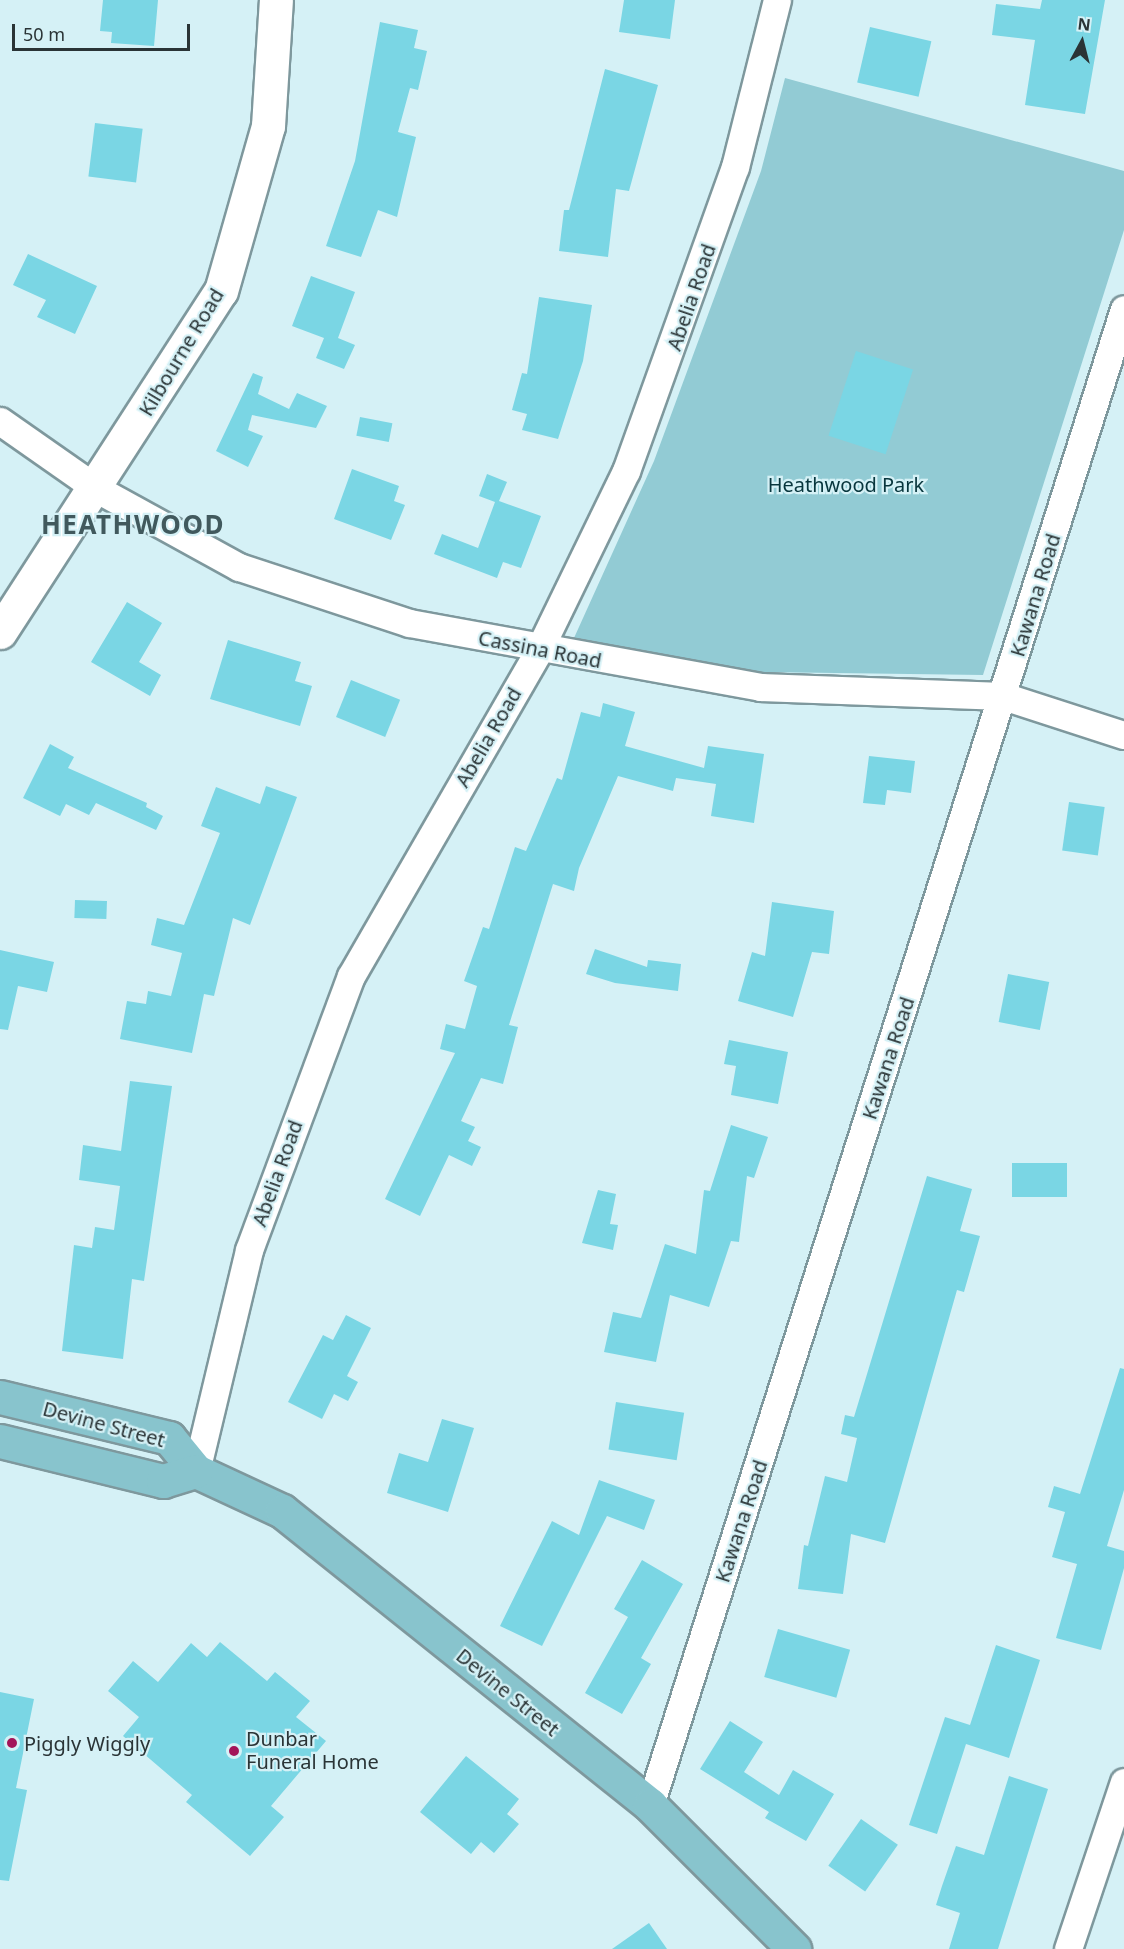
<!DOCTYPE html>
<html>
<head>
<meta charset="utf-8">
<style>
  body { margin:0 }
  #map { position:relative; width:1124px; height:1949px; overflow:hidden; background:#d5f1f6; font-family:"Noto Sans",sans-serif }
  div>[style] { position:absolute }
  .green>* { inset:0; background:#92cbd4 }
  .building>* { inset:0; background:#7ad6e4; transform-origin:0 0 }
  .roads { filter:drop-shadow(2px 0 #7e989d) drop-shadow(-2px 0 #7e989d) drop-shadow(0 2px #7e989d) drop-shadow(0 -2px #7e989d) }
  .minor>* { height:27px; margin:-13.5px; padding:0 13.5px; transform-origin:13.5px; border-radius:13.5px; background:#fff }
  .tertiary>* { height:33px; margin:-16.5px; padding:0 16.5px; transform-origin:16.5px; border-radius:16.5px; background:#fff }
  .primary>* { height:33px; margin:-16.5px; padding:0 16.5px; transform-origin:16.5px; border-radius:16.5px; background:#88c4cd }
  .dots>* { width:16px; height:16px; translate:-50% -50%; box-sizing:border-box; border:3px solid #d5f1f6; border-radius:50% }
  span { translate:-50% -50%; white-space:nowrap; text-align:center; line-height:1.15; -webkit-text-stroke:4.5px #d5f1f6; paint-order:stroke }
  .street-label { font-size:20px; color:#2a3436 }
  .park-label { font-size:20px; color:#08363d }
  .poi-label { font-size:20px; color:#2a3436 }
  .left { translate:0 -50%; text-align:left }
  .district-label { font-size:26px; color:#41595d; font-weight:700; letter-spacing:1.5px }
  .north { position:absolute; left:1052px; top:12px; width:60px; height:60px; -webkit-text-stroke:4px #d5f1f6; paint-order:stroke; rotate:7deg; font-size:16px; font-weight:700; line-height:24px; text-align:center; color:#2a3436 }
  .north::after { content:''; display:block; margin:auto; width:21px; height:27px; background:#2a3436; clip-path:polygon(50% 0,100% 100%,50% 72%,0 100%) }
  .scale { position:absolute; left:12px; top:24px; width:178px; height:27px; box-sizing:border-box; border:3px solid #2a3436; border-top:0; padding-left:8px; font-size:18px; line-height:21px; white-space:nowrap; color:#2a3436; -webkit-text-stroke:4px #d5f1f6; paint-order:stroke }
</style>
</head>
<body>
<div id="map">
  <div class="green">
    <div style="clip-path:polygon(785px 78px,1124px 171px,1124px 230px,983px 675px,757px 672px,574px 638px,654px 461px,761px 171px)"></div>
  </div>
  <div class="building">
    <div style="clip-path:polygon(103px 0,158px 0,154px 46px,111px 43px,112px 32px,100px 31px)"></div>
    <div style="clip-path:polygon(624px 0,675px 0,670px 39px,619px 32px)"></div>
    <div style="clip-path:polygon(1042px 0,1105px 0,1085px 114px,1025px 105px,1035px 40px,992px 35px,996px 4px,1040px 9px)"></div>
    <div style="clip-path:polygon(380px 22px,418px 30px,414px 48px,427px 51px,418px 90px,410px 88px,398px 132px,416px 137px,397px 217px,378px 210px,361px 257px,326px 246px,355px 161px)"></div>
    <div style="left:870px;top:27px;width:63px;height:57px;rotate:13deg"></div>
    <div style="clip-path:polygon(605px 69px,658px 85px,629px 191px,616px 189px,608px 257px,559px 251px,564px 210px,569px 210px)"></div>
    <div style="left:95px;top:123px;width:48px;height:54px;rotate:7deg"></div>
    <div style="clip-path:polygon(28px 254px,97px 286px,75px 334px,37px 317px,46px 300px,13px 285px)"></div>
    <div style="clip-path:polygon(311px 276px,355px 292px,338px 338px,355px 345px,344px 369px,316px 358px,324px 338px,292px 326px)"></div>
    <div style="clip-path:polygon(539px 297px,592px 305px,583px 361px,558px 439px,522px 430px,527px 414px,512px 410px,522px 373px,527px 374px)"></div>
    <div style="left:856px;top:351px;width:60px;height:89px;rotate:18deg"></div>
    <div style="clip-path:polygon(253px 373px,263px 377px,258px 394px,289px 409px,297px 393px,327px 406px,316px 428px,252px 415px,248px 430px,263px 436px,248px 467px,216px 451px)"></div>
    <div style="left:360px;top:417px;width:33px;height:19px;rotate:11deg"></div>
    <div style="clip-path:polygon(352px 469px,399px 486px,394px 501px,405px 505px,391px 540px,334px 519px)"></div>
    <div style="clip-path:polygon(487px 474px,507px 482px,499px 501px,541px 516px,521px 568px,503px 562px,497px 578px,434px 554px,442px 534px,478px 548px,495px 502px,479px 496px)"></div>
    <div style="clip-path:polygon(127px 602px,162px 623px,139px 662px,161px 675px,150px 696px,91px 662px)"></div>
    <div style="clip-path:polygon(228px 640px,301px 662px,295px 681px,312px 686px,300px 726px,210px 699px)"></div>
    <div style="left:351px;top:680px;width:53px;height:40px;rotate:22deg"></div>
    <div style="clip-path:polygon(603px 703px,635px 712px,625px 746px,704px 768px,708px 746px,764px 754px,754px 823px,711px 816px,716px 784px,676px 778px,673px 791px,618px 776px,579px 868px,574px 891px,553px 884px,509px 1025px,518px 1027px,503px 1084px,481px 1078px,461px 1121px,475px 1127px,468px 1141px,481px 1147px,472px 1166px,449px 1155px,420px 1216px,385px 1199px,455px 1053px,440px 1049px,446px 1024px,465px 1029px,477px 986px,464px 981px,483px 927px,489px 929px,515px 847px,526px 851px,557px 778px,562px 780px,581px 712px,600px 717px)"></div>
    <div style="clip-path:polygon(50px 744px,74px 757px,68px 768px,147px 803px,146px 807px,163px 816px,156px 830px,96px 803px,89px 815px,66px 804px,60px 816px,23px 798px)"></div>
    <div style="clip-path:polygon(869px 756px,915px 761px,911px 793px,887px 790px,885px 805px,863px 803px)"></div>
    <div style="clip-path:polygon(266px 786px,297px 797px,250px 925px,233px 918px,214px 996px,204px 994px,192px 1053px,120px 1039px,127px 1001px,146px 1004px,148px 991px,171px 996px,182px 953px,151px 945px,157px 918px,184px 925px,220px 833px,201px 826px,216px 787px,260px 804px)"></div>
    <div style="left:1069px;top:802px;width:36px;height:49px;rotate:8deg"></div>
    <div style="left:75px;top:900px;width:32px;height:18px;rotate:2deg"></div>
    <div style="clip-path:polygon(772px 902px,834px 911px,829px 954px,812px 952px,793px 1017px,738px 1001px,752px 952px,765px 956px)"></div>
    <div style="clip-path:polygon(595px 949px,647px 967px,648px 960px,681px 964px,678px 991px,615px 983px,586px 974px)"></div>
    <div style="clip-path:polygon(0 950px,54px 962px,47px 992px,18px 986px,8px 1030px,0 1029px)"></div>
    <div style="left:1008px;top:974px;width:42px;height:49px;rotate:11deg"></div>
    <div style="clip-path:polygon(729px 1040px,788px 1052px,778px 1104px,731px 1095px,736px 1066px,724px 1064px)"></div>
    <div style="clip-path:polygon(130px 1081px,172px 1086px,144px 1281px,132px 1279px,123px 1359px,62px 1351px,74px 1245px,92px 1248px,95px 1227px,114px 1230px,120px 1186px,79px 1180px,83px 1145px,121px 1151px)"></div>
    <div style="clip-path:polygon(731px 1125px,768px 1137px,754px 1178px,747px 1176px,739px 1242px,731px 1241px,709px 1307px,670px 1295px,656px 1362px,604px 1352px,613px 1312px,641px 1318px,665px 1244px,696px 1254px,704px 1190px,710px 1191px)"></div>
    <div style="left:1012px;top:1163px;width:55px;height:34px"></div>
    <div style="clip-path:polygon(927px 1176px,972px 1189px,960px 1231px,980px 1236px,964px 1292px,957px 1290px,885px 1543px,851px 1534px,843px 1594px,798px 1589px,804px 1545px,808px 1546px,825px 1476px,847px 1482px,857px 1438px,841px 1434px,845px 1415px,854px 1417px)"></div>
    <div style="clip-path:polygon(598px 1190px,616px 1194px,610px 1224px,618px 1225px,613px 1250px,582px 1243px)"></div>
    <div style="clip-path:polygon(346px 1315px,371px 1328px,347px 1376px,358px 1382px,348px 1401px,334px 1394px,322px 1419px,288px 1402px,323px 1335px,333px 1340px)"></div>
    <div style="clip-path:polygon(1120px 1368px,1124px 1369px,1124px 1490px,1107px 1546px,1124px 1551px,1124px 1568px,1101px 1650px,1056px 1638px,1077px 1564px,1052px 1557px,1065px 1512px,1048px 1507px,1054px 1486px,1080px 1494px)"></div>
    <div style="left:616px;top:1402px;width:69px;height:48px;rotate:9deg"></div>
    <div style="clip-path:polygon(442px 1419px,474px 1428px,448px 1512px,387px 1493px,399px 1453px,428px 1462px)"></div>
    <div style="clip-path:polygon(599px 1480px,655px 1500px,644px 1530px,607px 1516px,542px 1646px,500px 1626px,552px 1521px,579px 1535px)"></div>
    <div style="clip-path:polygon(642px 1560px,683px 1584px,641px 1658px,651px 1664px,622px 1714px,585px 1693px,628px 1617px,614px 1609px)"></div>
    <div style="left:778px;top:1629px;width:75px;height:50px;rotate:16deg"></div>
    <div style="clip-path:polygon(220px 1642px,267px 1681px,275px 1672px,310px 1701px,296px 1717px,326px 1741px,271px 1806px,284px 1817px,250px 1856px,186px 1802px,192px 1795px,123px 1736px,139px 1717px,108px 1691px,133px 1661px,158px 1682px,191px 1643px,207px 1657px)"></div>
    <div style="clip-path:polygon(996px 1645px,1040px 1660px,1009px 1758px,966px 1744px,937px 1834px,909px 1825px,945px 1717px,970px 1725px)"></div>
    <div style="clip-path:polygon(0 1692px,34px 1699px,16px 1788px,27px 1790px,9px 1881px,0 1880px)"></div>
    <div style="clip-path:polygon(730px 1721px,763px 1742px,744px 1772px,779px 1795px,793px 1770px,834px 1794px,806px 1841px,765px 1818px,769px 1812px,700px 1769px)"></div>
    <div style="clip-path:polygon(466px 1756px,519px 1799px,507px 1814px,519px 1824px,494px 1853px,481px 1842px,471px 1854px,420px 1812px)"></div>
    <div style="clip-path:polygon(1009px 1776px,1048px 1789px,998px 1949px,949px 1949px,960px 1913px,936px 1905px,942px 1886px,956px 1846px,984px 1855px)"></div>
    <div style="left:861px;top:1819px;width:45px;height:57px;rotate:35deg"></div>
    <div style="clip-path:polygon(649px 1923px,667px 1949px,612px 1949px)"></div>
  </div>
  <div class="roads">
    <div class="minor">
      <div style="left:0;top:421px;width:118px;rotate:35deg"></div>
      <div style="left:97px;top:489px;width:162px;rotate:28.8deg"></div>
      <div style="left:239px;top:567px;width:179px;rotate:18.2deg"></div>
      <div style="left:409px;top:623px;width:357px;rotate:10.3deg"></div>
      <div style="left:760px;top:687px;width:243px;rotate:2.1deg"></div>
      <div style="left:1003px;top:696px;width:127px;rotate:17.9deg"></div>
      <div style="left:196px;top:1471px;width:227px;rotate:-76.5deg"></div>
      <div style="left:249px;top:1250px;width:292px;rotate:-69.6deg"></div>
      <div style="left:351px;top:976px;width:376px;rotate:-60deg"></div>
      <div style="left:539px;top:650px;width:199px;rotate:-64.1deg"></div>
      <div style="left:626px;top:471px;width:323px;rotate:-70.3deg"></div>
      <div style="left:735px;top:167px;width:172px;rotate:-75.9deg"></div>
      <div style="left:650px;top:1805px;width:1569px;rotate:-72.42deg"></div>
      <div style="left:1068px;top:1949px;width:176px;rotate:-71.5deg"></div>
    </div>
    <div class="tertiary">
      <div style="left:0;top:632px;width:406px;rotate:-57.1deg"></div>
      <div style="left:221px;top:291px;width:172px;rotate:-74.1deg"></div>
      <div style="left:268px;top:126px;width:126px;rotate:-86.4deg"></div>
    </div>
    <div class="primary">
      <div style="left:0;top:1397px;width:174px;rotate:13.6deg"></div>
      <div style="left:169px;top:1438px;width:43px;rotate:50.7deg"></div>
      <div style="left:196px;top:1471px;width:95px;rotate:24.9deg"></div>
      <div style="left:282px;top:1511px;width:471px;rotate:38.6deg"></div>
      <div style="left:650px;top:1805px;width:204px;rotate:45deg"></div>
      <div style="left:0;top:1441px;width:168px;rotate:13.8deg"></div>
      <div style="left:163px;top:1481px;width:34px;rotate:-17deg"></div>
    </div>
  </div>
  <div class="dots">
    <div style="left:12px;top:1743px;background:#a31459"></div>
    <div style="left:234px;top:1751px;background:#a31459"></div>
  </div>
  <div class="street-label">
    <span style="left:691px;top:297px;rotate:-71deg">Abelia Road</span>
    <span style="left:181px;top:352px;rotate:-59deg">Kilbourne Road</span>
    <span style="left:1035px;top:595px;rotate:-73deg">Kawana Road</span>
    <span style="left:540px;top:649px;rotate:11deg">Cassina Road</span>
    <span style="left:488px;top:737px;rotate:-60deg">Abelia Road</span>
    <span style="left:888px;top:1058px;rotate:-72deg">Kawana Road</span>
    <span style="left:277px;top:1173px;rotate:-70deg">Abelia Road</span>
    <span style="left:104px;top:1424px;rotate:15deg">Devine Street</span>
    <span style="left:741px;top:1521px;rotate:-72deg">Kawana Road</span>
    <span style="left:508px;top:1692px;rotate:39deg">Devine Street</span>
  </div>
  <div class="park-label">
    <span style="left:846px;top:484px">Heathwood Park</span>
  </div>
  <div class="poi-label">
    <span class="left" style="left:246px;top:1750px">Dunbar<br>Funeral Home</span>
    <span class="left" style="left:24px;top:1743px">Piggly Wiggly</span>
  </div>
  <div class="district-label">
    <span style="left:133px;top:525px">HEATHWOOD</span>
  </div>
  <div class="north">N</div>
  <div class="scale">50 m</div>
</div>
</body>
</html>
